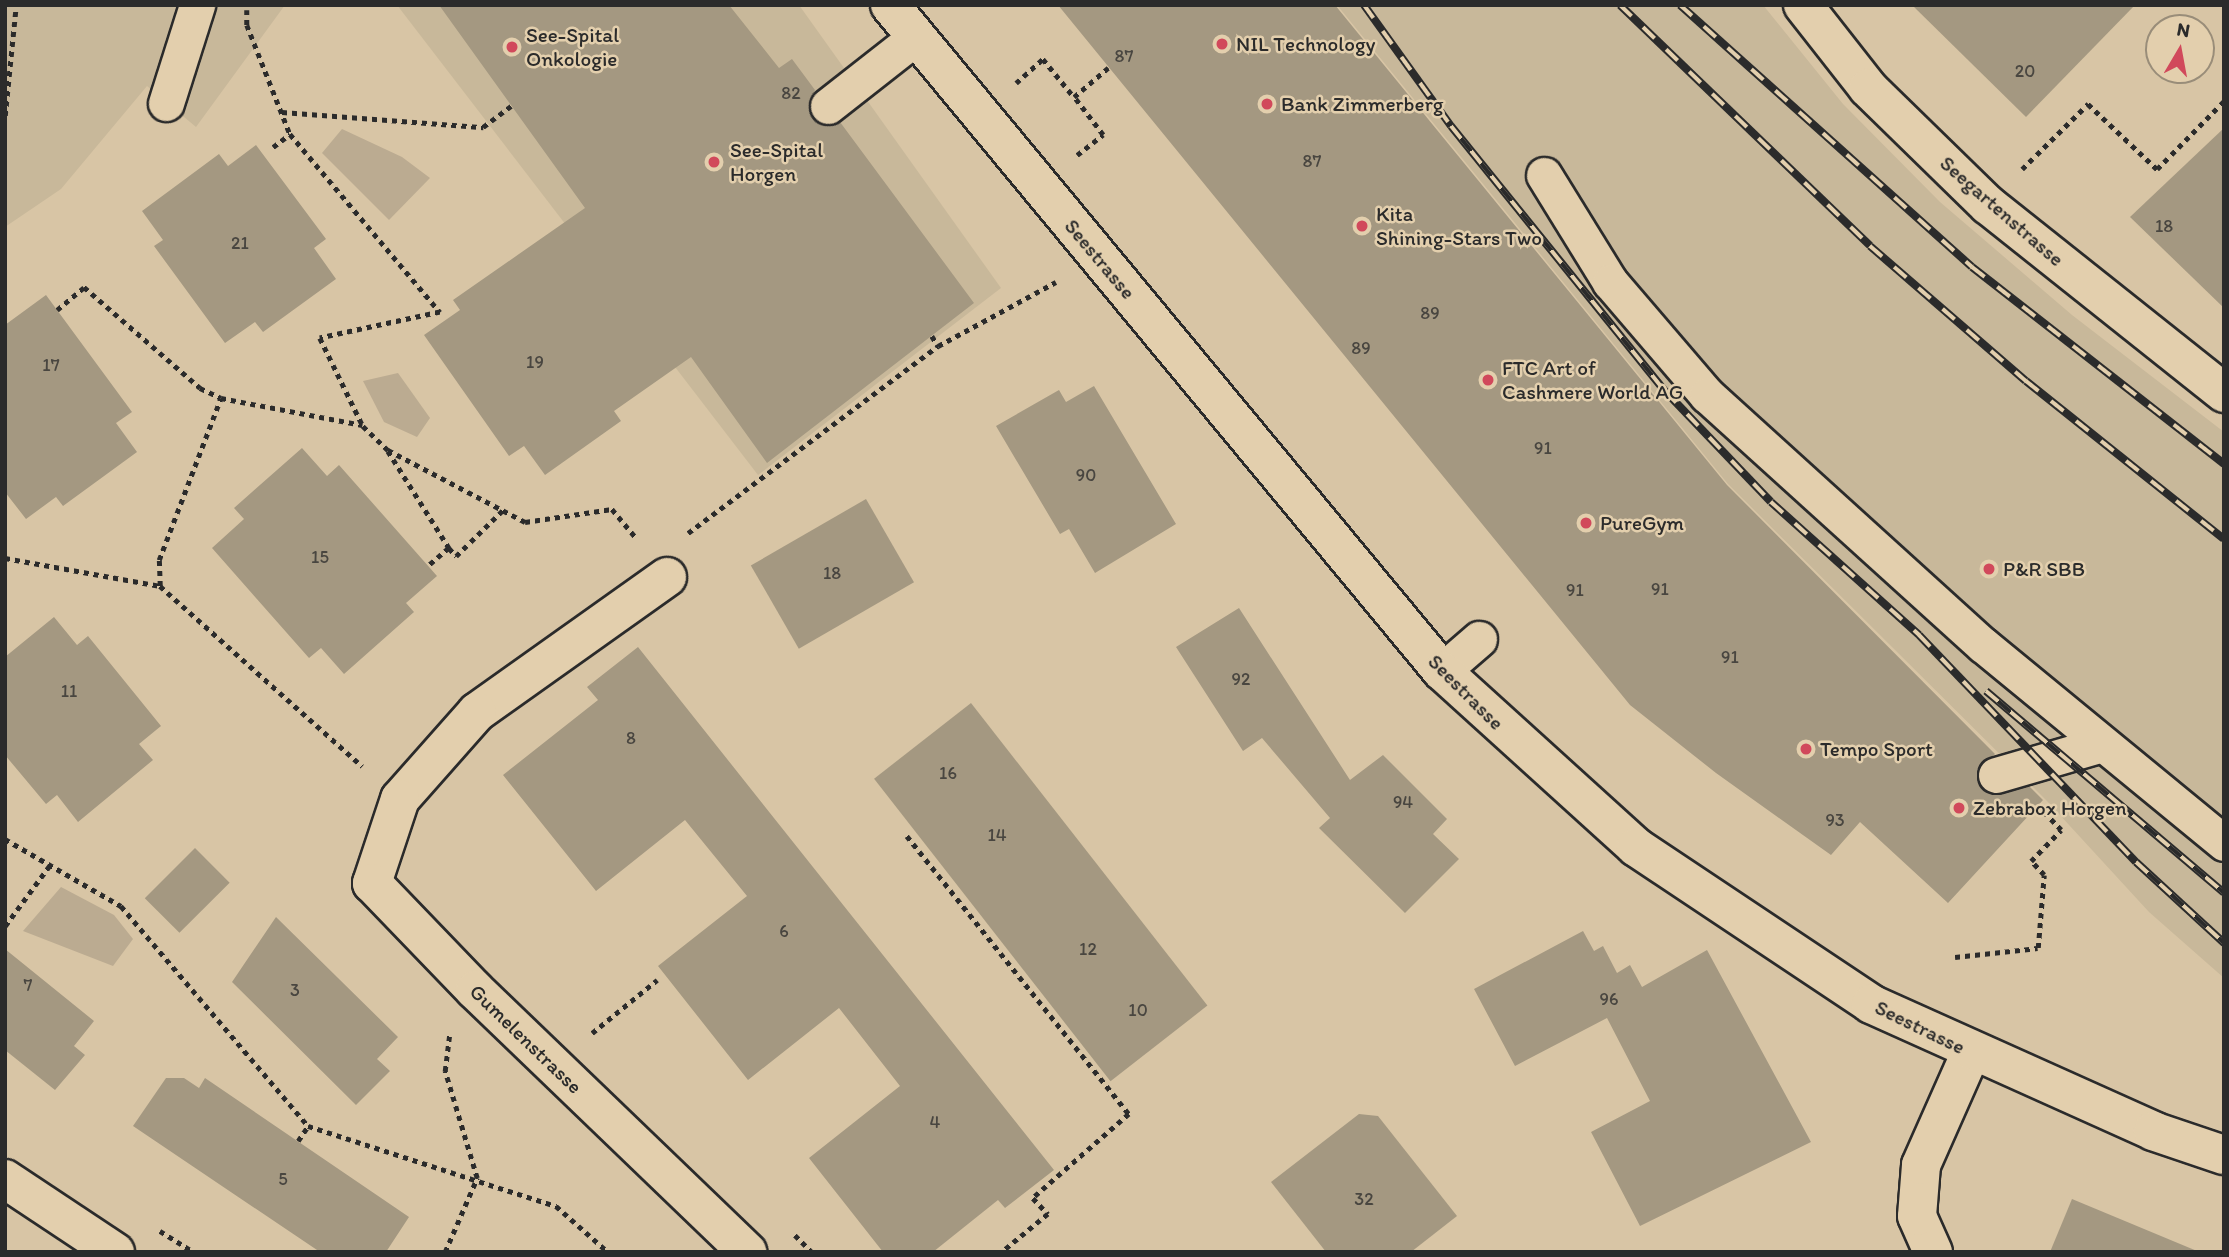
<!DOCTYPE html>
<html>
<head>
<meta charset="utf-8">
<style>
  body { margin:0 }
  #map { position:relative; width:2229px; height:1257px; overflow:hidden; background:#d8c5a5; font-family:Itim,sans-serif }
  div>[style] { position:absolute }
  .built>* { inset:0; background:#c8b89a }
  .green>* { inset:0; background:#bbab91 }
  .building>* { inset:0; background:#a49881; transform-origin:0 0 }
  .path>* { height:4.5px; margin-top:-2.25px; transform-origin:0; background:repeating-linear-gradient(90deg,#2b2b2b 0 5px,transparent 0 10px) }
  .roads { filter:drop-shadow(2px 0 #2b2b2b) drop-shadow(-2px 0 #2b2b2b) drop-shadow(0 2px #2b2b2b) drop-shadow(0 -2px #2b2b2b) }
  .service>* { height:35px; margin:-17.5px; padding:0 17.5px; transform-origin:17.5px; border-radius:17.5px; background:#e3cfad }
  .minor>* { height:38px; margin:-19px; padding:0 19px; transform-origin:19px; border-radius:19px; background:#e3cfad }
  .primary>* { height:38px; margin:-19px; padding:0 19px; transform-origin:19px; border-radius:19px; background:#e3cfad }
  .rail>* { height:8px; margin-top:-4px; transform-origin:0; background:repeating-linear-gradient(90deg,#e3cfad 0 16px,#2b2b2b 0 32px); box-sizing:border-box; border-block:2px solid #2b2b2b }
  .dots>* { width:19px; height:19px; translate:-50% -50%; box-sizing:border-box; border:4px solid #e3cfad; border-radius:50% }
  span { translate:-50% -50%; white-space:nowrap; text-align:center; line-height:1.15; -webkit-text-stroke:5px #e3cfad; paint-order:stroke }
  .number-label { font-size:18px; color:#494640 }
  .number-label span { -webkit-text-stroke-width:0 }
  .poi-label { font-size:21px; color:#2b2b2b }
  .left { translate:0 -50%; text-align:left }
  .street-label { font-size:21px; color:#2b2b2b }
  .frame { position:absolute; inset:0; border:7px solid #2b2b2b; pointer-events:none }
  .north { position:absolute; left:2145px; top:14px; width:70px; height:70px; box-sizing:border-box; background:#e3cfad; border:2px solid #998d79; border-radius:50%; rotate:10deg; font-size:19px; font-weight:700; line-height:28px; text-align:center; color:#2b2b2b }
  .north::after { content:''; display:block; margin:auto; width:24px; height:32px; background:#d1495b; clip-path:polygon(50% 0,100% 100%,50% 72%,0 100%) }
</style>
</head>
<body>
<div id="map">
  <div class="built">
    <div style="clip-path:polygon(5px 5px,285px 5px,196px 127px,147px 86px,61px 189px,5px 227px)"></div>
    <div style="clip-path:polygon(397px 5px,799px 5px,1001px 288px,758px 475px)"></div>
    <div style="clip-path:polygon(1337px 5px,1763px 5px,1843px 104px,1940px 202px,2072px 315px,2224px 432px,2224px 978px,2149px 912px,2047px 801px,1728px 484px)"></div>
  </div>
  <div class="green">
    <div style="clip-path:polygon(342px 129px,402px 157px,430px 178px,389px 220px,322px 153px)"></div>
    <div style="clip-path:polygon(398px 373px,430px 418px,417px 437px,384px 422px,363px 381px)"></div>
    <div style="clip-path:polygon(61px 887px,114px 915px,133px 939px,113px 966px,23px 931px)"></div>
  </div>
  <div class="building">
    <div style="clip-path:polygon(439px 5px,729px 5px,779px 68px,792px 59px,815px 90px,809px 99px,812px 118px,821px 125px,840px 122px,974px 303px,767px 463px,691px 357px,614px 411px,621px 421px,545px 475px,524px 446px,509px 456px,424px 335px,460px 310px,453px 300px,585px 208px)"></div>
    <div style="clip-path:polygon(1058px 5px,1335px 5px,1727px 485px,1995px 754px,1977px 770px,1982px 789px,2001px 794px,2029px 786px,2043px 800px,1948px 903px,1860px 822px,1831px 855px,1716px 773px,1630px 705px)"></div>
    <div style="clip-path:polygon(1912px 5px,2135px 5px,2026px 117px)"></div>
    <div style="clip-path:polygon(2224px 128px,2224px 308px,2130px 217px)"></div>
    <div style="clip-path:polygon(256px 145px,326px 239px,314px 248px,336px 279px,263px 332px,255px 322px,225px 343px,154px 246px,163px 240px,142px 211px,219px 154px,228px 166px)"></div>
    <div style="clip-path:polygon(46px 295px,132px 412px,116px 423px,137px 452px,63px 506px,56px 497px,26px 519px,5px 492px,5px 325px)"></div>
    <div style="clip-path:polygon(1094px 386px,1176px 524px,1095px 573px,1069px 529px,1060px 534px,996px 426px,1059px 390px,1066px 402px)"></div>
    <div style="clip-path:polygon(302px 448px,327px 476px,339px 465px,437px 576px,406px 603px,414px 612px,344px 674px,321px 648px,309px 658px,212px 548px,244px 519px,234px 508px)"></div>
    <div style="left:866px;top:499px;width:96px;height:133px;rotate:60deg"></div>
    <div style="clip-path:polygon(1239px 608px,1350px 780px,1383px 755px,1447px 819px,1433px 834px,1459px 859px,1405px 913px,1319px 828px,1330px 818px,1262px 738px,1243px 751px,1176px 647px)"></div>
    <div style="clip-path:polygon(54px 617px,77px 645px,88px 636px,161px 726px,139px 744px,153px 760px,78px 822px,57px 795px,46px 804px,5px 755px,5px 657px)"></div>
    <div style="clip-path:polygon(638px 647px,1054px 1170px,1005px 1208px,998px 1200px,933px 1252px,883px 1252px,809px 1158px,900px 1086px,839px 1008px,748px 1080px,658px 966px,747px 896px,685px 820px,596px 891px,503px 775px,598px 700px,587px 687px)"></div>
    <div style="left:971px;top:703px;width:384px;height:123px;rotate:52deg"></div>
    <div style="left:195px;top:848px;width:49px;height:71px;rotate:45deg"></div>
    <div style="clip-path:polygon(276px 917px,398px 1037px,377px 1059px,390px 1071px,356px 1105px,232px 982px)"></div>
    <div style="clip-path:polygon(1583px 931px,1594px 951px,1603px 946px,1617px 973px,1630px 965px,1642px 987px,1707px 950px,1811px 1142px,1640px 1226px,1591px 1132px,1650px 1101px,1607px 1018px,1515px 1066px,1474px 989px)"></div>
    <div style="clip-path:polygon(5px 949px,94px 1021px,74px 1046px,85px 1055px,55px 1090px,5px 1050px)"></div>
    <div style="clip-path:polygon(166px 1078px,184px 1078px,199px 1088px,205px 1078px,409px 1217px,386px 1252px,320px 1252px,133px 1126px)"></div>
    <div style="clip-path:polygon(1359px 1114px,1378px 1116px,1457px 1216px,1411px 1252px,1326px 1252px,1271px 1182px)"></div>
    <div style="clip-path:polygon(2072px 1199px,2197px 1251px,2196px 1252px,2050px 1252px)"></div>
  </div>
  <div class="path">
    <div style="left:247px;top:10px;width:15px;rotate:90deg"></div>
    <div style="left:247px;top:25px;width:117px;rotate:68.5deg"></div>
    <div style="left:290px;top:134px;width:233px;rotate:49.9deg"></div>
    <div style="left:440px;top:312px;width:123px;rotate:167.8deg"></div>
    <div style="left:320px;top:338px;width:98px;rotate:64deg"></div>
    <div style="left:363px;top:426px;width:35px;rotate:44deg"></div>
    <div style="left:388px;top:450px;width:155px;rotate:27.7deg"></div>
    <div style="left:525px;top:522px;width:88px;rotate:-8.5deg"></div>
    <div style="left:612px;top:509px;width:38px;rotate:50deg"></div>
    <div style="left:1016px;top:83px;width:36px;rotate:-42deg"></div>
    <div style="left:1043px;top:59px;width:49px;rotate:50.8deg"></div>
    <div style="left:282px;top:112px;width:202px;rotate:4.3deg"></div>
    <div style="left:483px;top:127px;width:35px;rotate:-37deg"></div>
    <div style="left:5px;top:116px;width:112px;rotate:-84.3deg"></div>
    <div style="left:273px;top:147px;width:21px;rotate:-37deg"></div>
    <div style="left:1077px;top:155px;width:33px;rotate:-38deg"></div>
    <div style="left:1103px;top:135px;width:48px;rotate:-127.3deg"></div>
    <div style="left:1074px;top:97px;width:45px;rotate:-40.5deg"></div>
    <div style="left:2022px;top:169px;width:93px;rotate:-44.6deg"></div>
    <div style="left:2088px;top:104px;width:95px;rotate:43.3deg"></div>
    <div style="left:2157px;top:169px;width:95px;rotate:-45.4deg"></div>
    <div style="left:57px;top:310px;width:35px;rotate:-40deg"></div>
    <div style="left:84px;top:287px;width:154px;rotate:41deg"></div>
    <div style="left:200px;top:388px;width:23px;rotate:25deg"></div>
    <div style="left:221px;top:398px;width:144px;rotate:10.8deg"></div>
    <div style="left:932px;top:336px;width:12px;rotate:59deg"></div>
    <div style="left:388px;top:451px;width:115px;rotate:57.8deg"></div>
    <div style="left:449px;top:548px;width:28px;rotate:139deg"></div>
    <div style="left:688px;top:533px;width:312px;rotate:-36.8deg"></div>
    <div style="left:938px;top:346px;width:134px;rotate:-28.5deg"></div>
    <div style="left:449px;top:548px;width:11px;rotate:49deg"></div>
    <div style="left:456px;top:556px;width:66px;rotate:-44.4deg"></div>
    <div style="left:5px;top:558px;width:158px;rotate:10.2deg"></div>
    <div style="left:160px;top:586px;width:271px;rotate:41.7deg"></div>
    <div style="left:160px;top:586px;width:26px;rotate:-92deg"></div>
    <div style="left:159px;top:560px;width:173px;rotate:-69.1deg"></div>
    <div style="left:907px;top:836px;width:356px;rotate:51.4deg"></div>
    <div style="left:1129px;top:1114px;width:128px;rotate:138.8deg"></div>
    <div style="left:1033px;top:1198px;width:22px;rotate:47deg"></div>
    <div style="left:1048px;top:1214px;width:60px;rotate:140.4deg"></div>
    <div style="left:5px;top:839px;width:134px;rotate:30deg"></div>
    <div style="left:121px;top:906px;width:289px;rotate:49.6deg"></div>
    <div style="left:308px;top:1126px;width:261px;rotate:17.9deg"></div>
    <div style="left:556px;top:1206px;width:69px;rotate:41.5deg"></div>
    <div style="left:5px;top:926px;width:76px;rotate:-53.6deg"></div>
    <div style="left:1955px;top:957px;width:83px;rotate:-6.2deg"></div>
    <div style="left:2038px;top:948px;width:73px;rotate:-85.3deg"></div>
    <div style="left:2044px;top:875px;width:19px;rotate:-133deg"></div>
    <div style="left:2031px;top:861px;width:43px;rotate:-45.9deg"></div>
    <div style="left:2061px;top:830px;width:28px;rotate:-134deg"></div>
    <div style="left:592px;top:1033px;width:84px;rotate:-39.2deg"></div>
    <div style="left:298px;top:1141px;width:18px;rotate:-56deg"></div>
    <div style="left:160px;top:1231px;width:40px;rotate:32deg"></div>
    <div style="left:795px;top:1235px;width:24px;rotate:45deg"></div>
    <div style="left:445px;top:1252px;width:81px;rotate:-66.6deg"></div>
    <div style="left:477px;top:1178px;width:112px;rotate:-106.7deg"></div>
    <div style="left:445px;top:1071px;width:38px;rotate:-83deg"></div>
  </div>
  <div class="roads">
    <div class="service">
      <div style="left:166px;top:103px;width:103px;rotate:-72.4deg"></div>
      <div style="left:828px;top:106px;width:112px;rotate:-38.1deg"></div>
      <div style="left:1544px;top:175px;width:126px;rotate:58.3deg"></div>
      <div style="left:1610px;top:282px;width:149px;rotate:49.4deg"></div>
      <div style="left:1707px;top:395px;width:372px;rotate:42.2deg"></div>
      <div style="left:1983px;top:645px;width:312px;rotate:39.4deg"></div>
      <div style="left:1442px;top:671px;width:49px;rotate:-40.9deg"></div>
      <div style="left:1996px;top:775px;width:111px;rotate:-16.2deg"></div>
    </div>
    <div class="minor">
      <div style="left:1803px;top:5px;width:105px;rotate:51.9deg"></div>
      <div style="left:1868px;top:88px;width:168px;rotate:44.3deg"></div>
      <div style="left:1988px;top:205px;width:302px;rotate:38.5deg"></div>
      <div style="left:667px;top:577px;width:233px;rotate:144.6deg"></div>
      <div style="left:477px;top:712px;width:116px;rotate:131.5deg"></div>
      <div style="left:400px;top:799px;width:89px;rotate:108.4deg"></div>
      <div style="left:372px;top:883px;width:149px;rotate:46.1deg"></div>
      <div style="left:475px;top:990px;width:378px;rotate:43.9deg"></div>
      <div style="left:5px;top:1179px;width:132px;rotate:33.6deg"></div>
      <div style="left:1933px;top:1252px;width:39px;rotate:-114deg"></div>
      <div style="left:1917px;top:1216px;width:51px;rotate:-85.5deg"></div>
      <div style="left:1921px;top:1165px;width:124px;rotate:-66.1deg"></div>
    </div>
    <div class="primary">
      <div style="left:890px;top:5px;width:865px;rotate:50.35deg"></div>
      <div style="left:1442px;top:671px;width:262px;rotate:42.2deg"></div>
      <div style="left:1636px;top:847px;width:283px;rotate:33.7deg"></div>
      <div style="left:1871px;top:1004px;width:309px;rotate:24.2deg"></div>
      <div style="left:2153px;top:1131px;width:75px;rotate:18.7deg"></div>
    </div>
  </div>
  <div class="rail">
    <div style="left:1364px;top:5px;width:149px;rotate:54.3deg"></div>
    <div style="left:1451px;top:126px;width:341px;rotate:51.1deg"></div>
    <div style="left:1665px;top:391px;width:153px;rotate:46.3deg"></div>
    <div style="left:1771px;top:502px;width:199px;rotate:41.9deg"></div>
    <div style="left:1919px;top:635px;width:314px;rotate:46.3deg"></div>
    <div style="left:2136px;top:862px;width:120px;rotate:42.6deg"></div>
    <div style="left:1620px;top:5px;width:347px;rotate:43.9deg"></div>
    <div style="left:1870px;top:246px;width:206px;rotate:40.9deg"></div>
    <div style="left:2026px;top:381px;width:253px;rotate:38.6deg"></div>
    <div style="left:1680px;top:5px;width:392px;rotate:41.9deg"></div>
    <div style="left:1972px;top:267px;width:320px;rotate:38deg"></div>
    <div style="left:1986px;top:691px;width:312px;rotate:40.3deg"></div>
  </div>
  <div class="dots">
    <div style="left:1222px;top:44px;background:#d1495b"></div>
    <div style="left:512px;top:47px;background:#d1495b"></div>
    <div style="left:1267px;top:104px;background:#d1495b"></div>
    <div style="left:714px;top:162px;background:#d1495b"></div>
    <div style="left:1362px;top:226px;background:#d1495b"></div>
    <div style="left:1488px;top:380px;background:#d1495b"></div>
    <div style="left:1586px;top:523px;background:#d1495b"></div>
    <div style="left:1989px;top:569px;background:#d1495b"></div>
    <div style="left:1806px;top:749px;background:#d1495b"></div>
    <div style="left:1959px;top:808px;background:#d1495b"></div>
  </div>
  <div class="number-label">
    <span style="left:1124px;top:56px">87</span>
    <span style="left:2025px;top:71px">20</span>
    <span style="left:791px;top:93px">82</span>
    <span style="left:1312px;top:161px">87</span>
    <span style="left:2164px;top:226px">18</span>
    <span style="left:240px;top:243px">21</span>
    <span style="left:1430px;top:313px">89</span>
    <span style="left:1361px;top:348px">89</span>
    <span style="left:535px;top:362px">19</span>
    <span style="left:51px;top:365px">17</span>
    <span style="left:1543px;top:448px">91</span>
    <span style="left:1086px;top:475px">90</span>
    <span style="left:320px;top:557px">15</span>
    <span style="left:832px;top:573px">18</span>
    <span style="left:1660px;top:589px">91</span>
    <span style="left:1575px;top:590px">91</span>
    <span style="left:1730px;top:657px">91</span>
    <span style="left:1241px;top:679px">92</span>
    <span style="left:69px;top:691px">11</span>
    <span style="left:631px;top:738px">8</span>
    <span style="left:948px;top:773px">16</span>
    <span style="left:1403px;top:802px">94</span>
    <span style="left:1835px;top:820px">93</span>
    <span style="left:997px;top:835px">14</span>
    <span style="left:784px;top:931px">6</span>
    <span style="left:1088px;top:949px">12</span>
    <span style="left:28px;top:985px">7</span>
    <span style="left:295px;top:990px">3</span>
    <span style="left:1609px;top:999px">96</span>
    <span style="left:1138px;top:1010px">10</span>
    <span style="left:935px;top:1122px">4</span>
    <span style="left:283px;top:1179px">5</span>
    <span style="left:1364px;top:1199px">32</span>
  </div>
  <div class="poi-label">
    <span class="left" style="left:526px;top:47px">See-Spital<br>Onkologie</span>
    <span class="left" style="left:1236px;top:44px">NIL Technology</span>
    <span class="left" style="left:1281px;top:104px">Bank Zimmerberg</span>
    <span class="left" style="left:730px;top:162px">See-Spital<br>Horgen</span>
    <span class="left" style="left:1376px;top:226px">Kita<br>Shining-Stars Two</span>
    <span class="left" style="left:1502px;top:380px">FTC Art of<br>Cashmere World AG</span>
    <span class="left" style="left:1600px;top:523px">PureGym</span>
    <span class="left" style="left:2003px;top:569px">P&amp;R SBB</span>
    <span class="left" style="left:1820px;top:749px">Tempo Sport</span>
    <span class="left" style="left:1973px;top:808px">Zebrabox Horgen</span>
  </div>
  <div class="street-label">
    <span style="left:2002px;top:211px;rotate:41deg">Seegartenstrasse</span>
    <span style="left:1100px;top:259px;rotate:50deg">Seestrasse</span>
    <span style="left:1466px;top:692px;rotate:45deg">Seestrasse</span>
    <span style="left:1920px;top:1027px;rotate:26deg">Seestrasse</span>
    <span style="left:526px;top:1039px;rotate:44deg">Gumelenstrasse</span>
  </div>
  <div class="frame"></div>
  <div class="north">N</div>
</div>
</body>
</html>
